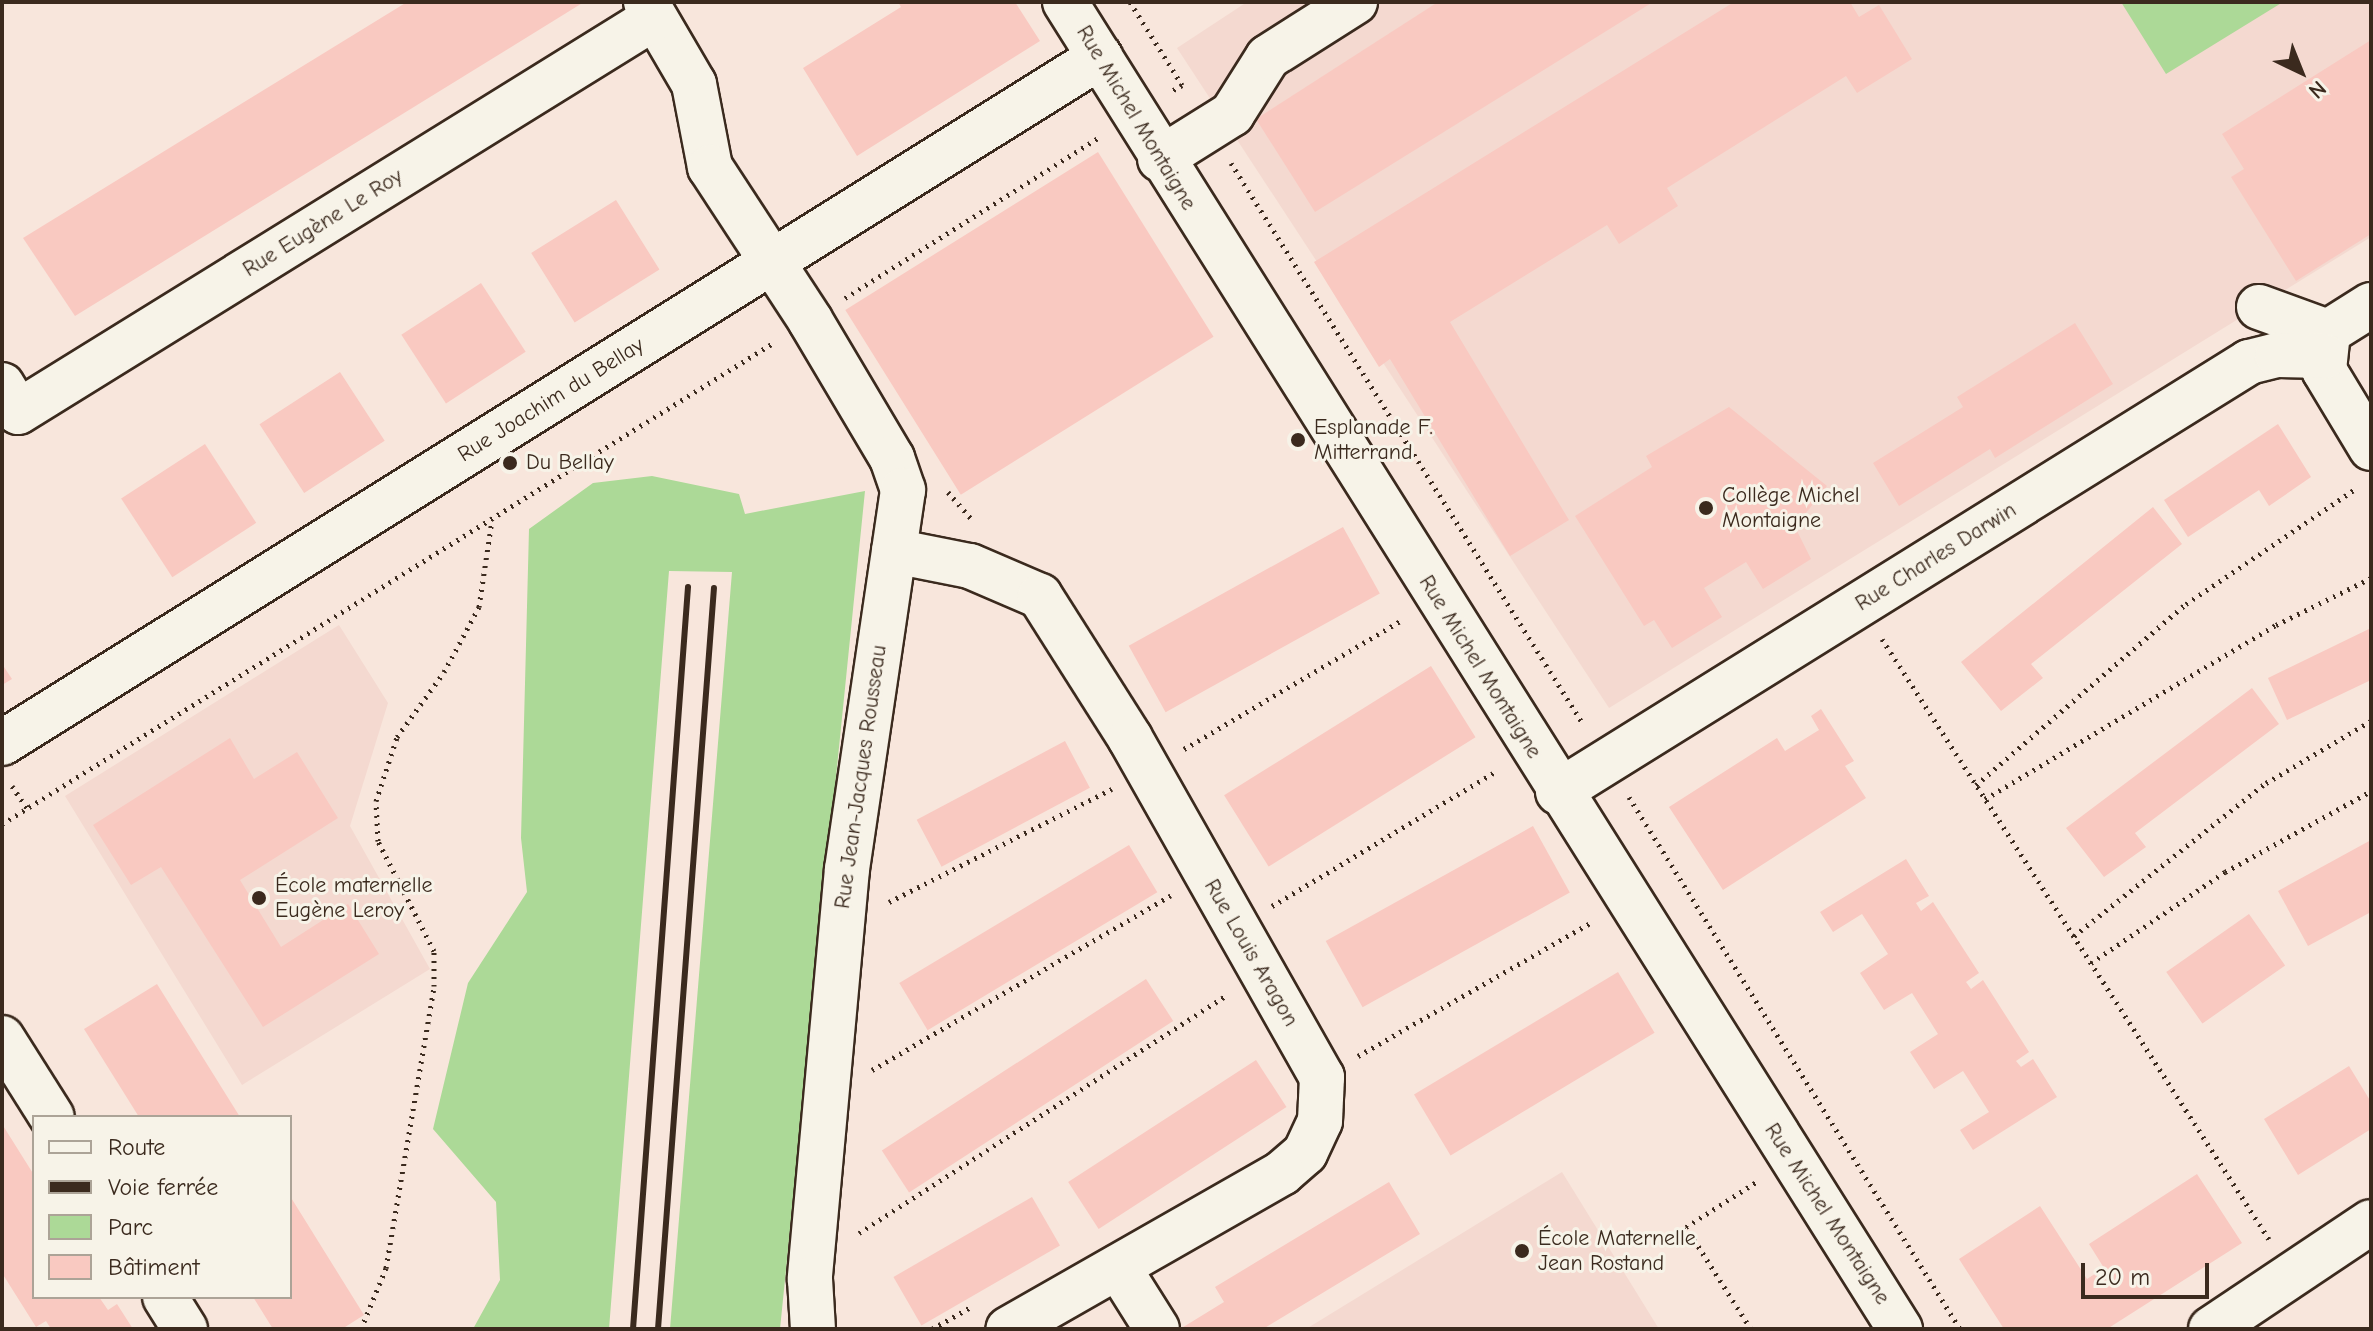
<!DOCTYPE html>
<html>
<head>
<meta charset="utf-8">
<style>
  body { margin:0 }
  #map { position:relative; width:2373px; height:1331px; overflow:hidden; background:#f8e6dc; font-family:"Comic Neue",sans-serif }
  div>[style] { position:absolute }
  .built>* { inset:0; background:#f4d9d0 }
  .green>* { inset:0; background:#acd997 }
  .building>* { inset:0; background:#f9c9c1; transform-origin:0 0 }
  .path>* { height:5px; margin-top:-2.5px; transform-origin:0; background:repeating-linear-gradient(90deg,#3b2a1e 0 2px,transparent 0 8px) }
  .roads { filter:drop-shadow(2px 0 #3b2a1e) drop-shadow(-2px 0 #3b2a1e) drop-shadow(0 2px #3b2a1e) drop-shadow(0 -2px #3b2a1e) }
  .minor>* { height:44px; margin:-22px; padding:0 22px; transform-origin:22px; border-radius:22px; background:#f7f3e8 }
  .rail>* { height:6px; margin:-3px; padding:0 3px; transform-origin:3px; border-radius:3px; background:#3b2a1e }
  .dots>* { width:22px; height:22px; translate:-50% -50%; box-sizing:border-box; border:4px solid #f7f3e8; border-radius:50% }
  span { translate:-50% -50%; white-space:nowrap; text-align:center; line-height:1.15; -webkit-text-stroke:6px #f7f3e8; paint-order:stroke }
  .street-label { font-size:22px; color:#3b2a1e }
  .poi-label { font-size:22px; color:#3b2a1e }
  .left { translate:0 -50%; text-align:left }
  .frame { position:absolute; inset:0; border:4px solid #3b2a1e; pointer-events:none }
  .legend { position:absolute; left:32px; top:1115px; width:260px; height:184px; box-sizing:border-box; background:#f7f3e8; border:2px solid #aca397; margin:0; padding:10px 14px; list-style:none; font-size:24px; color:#3b2a1e }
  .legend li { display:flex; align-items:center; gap:16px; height:40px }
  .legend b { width:40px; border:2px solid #aca397 }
  .north { position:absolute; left:2261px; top:32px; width:80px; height:80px; -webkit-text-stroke:6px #f7f3e8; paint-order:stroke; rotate:137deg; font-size:22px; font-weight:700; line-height:32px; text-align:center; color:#3b2a1e }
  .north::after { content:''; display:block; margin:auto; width:28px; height:36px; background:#3b2a1e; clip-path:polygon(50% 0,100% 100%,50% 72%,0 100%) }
  .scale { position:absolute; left:2081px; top:1263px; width:128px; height:36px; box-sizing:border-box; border:4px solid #3b2a1e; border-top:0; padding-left:10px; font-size:24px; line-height:28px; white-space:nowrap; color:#3b2a1e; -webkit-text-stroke:6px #f7f3e8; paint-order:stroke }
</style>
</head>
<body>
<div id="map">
  <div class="built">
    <div style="clip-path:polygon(1247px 2px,2371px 2px,2371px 237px,1609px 708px,1177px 48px)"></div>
    <div style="clip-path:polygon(339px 625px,388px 703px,350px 826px,430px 969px,242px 1085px,65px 796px)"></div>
    <div style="clip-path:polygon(1562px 1172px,1659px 1329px,1306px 1329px)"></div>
  </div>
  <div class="green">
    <div style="clip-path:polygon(2121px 2px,2283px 2px,2166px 74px)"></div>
    <div style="clip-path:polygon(652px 476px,739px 494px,745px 514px,865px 491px,780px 1329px,670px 1329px,732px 572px,669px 571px,609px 1329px,473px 1329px,500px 1280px,496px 1202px,433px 1129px,468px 983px,527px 892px,521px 838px,529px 529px,593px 483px)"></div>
  </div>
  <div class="building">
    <div style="clip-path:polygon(407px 2px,584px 2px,75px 316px,23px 238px)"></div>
    <div style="clip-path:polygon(898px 2px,1015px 2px,1040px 41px,857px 156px,803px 68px,901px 7px)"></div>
    <div style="clip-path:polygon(1438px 2px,1653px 2px,1315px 212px,1256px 119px)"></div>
    <div style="clip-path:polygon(1734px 2px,1850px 2px,1859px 17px,1879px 5px,1912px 59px,1857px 93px,1846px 76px,1667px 188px,1678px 206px,1619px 244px,1607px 225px,1450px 322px,1569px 520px,1510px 556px,1390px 359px,1379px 367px,1314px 262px)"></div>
    <div style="clip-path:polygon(2371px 40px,2371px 234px,2296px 281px,2231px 177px,2244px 169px,2222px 134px)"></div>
    <div style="left:1098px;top:152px;width:218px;height:298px;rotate:58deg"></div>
    <div style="left:616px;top:200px;width:82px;height:100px;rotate:58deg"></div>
    <div style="left:481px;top:283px;width:82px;height:95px;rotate:57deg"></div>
    <div style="clip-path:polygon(2075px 323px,2113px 384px,1995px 458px,1990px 449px,1899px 506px,1873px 463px,1963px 407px,1957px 397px)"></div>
    <div style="left:340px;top:372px;width:82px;height:96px;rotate:57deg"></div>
    <div style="clip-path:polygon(1729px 407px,1827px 486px,1795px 527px,1811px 559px,1763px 589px,1746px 562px,1704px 588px,1722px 617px,1672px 648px,1654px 620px,1644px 626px,1575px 516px,1652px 467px,1646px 456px)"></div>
    <div style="clip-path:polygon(2278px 424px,2311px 477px,2269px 506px,2259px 490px,2188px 537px,2164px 500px)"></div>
    <div style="left:205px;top:444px;width:94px;height:100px;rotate:57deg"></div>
    <div style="clip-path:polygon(2153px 507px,2182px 544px,2031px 664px,2043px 678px,2001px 711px,1961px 662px)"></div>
    <div style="left:1343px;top:527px;width:76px;height:245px;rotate:61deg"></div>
    <div style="clip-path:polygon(2371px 628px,2371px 680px,2287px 720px,2268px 678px)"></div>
    <div style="clip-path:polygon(2px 664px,12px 679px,2px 685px)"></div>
    <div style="left:1431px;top:666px;width:84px;height:244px;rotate:58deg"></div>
    <div style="clip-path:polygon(2252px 688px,2279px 724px,2135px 833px,2146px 847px,2104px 877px,2066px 828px)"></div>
    <div style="clip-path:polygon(1821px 709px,1854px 761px,1845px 766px,1866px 798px,1723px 890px,1669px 807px,1777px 738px,1785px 751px,1819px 730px,1811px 716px)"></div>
    <div style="clip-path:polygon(230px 738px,254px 779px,297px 752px,338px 818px,240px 880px,281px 947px,348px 904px,379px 954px,263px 1027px,161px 867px,131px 885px,93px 825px)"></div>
    <div style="left:1065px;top:741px;width:53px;height:168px;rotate:62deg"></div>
    <div style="left:1533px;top:826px;width:76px;height:237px;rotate:61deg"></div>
    <div style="clip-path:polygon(2371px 840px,2371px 912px,2308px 946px,2278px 891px)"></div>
    <div style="left:1129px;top:845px;width:55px;height:268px;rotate:59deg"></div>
    <div style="clip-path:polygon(1906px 859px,1929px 896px,1916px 903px,1921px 911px,1933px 902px,1979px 973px,1966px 982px,1971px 989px,1983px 980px,2029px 1052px,2016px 1061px,2021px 1067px,2033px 1059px,2057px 1097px,1973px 1150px,1960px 1130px,1989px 1112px,1963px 1071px,1934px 1089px,1910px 1052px,1938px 1034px,1912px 993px,1884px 1010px,1860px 973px,1888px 954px,1862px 914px,1833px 932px,1820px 912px)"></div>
    <div style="left:2249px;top:914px;width:63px;height:101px;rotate:55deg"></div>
    <div style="left:1618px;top:972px;width:71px;height:238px;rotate:59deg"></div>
    <div style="left:1146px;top:979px;width:50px;height:315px;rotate:57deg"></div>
    <div style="clip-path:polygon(157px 984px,240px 1117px,139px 1117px,84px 1029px)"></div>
    <div style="left:1256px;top:1060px;width:56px;height:224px;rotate:57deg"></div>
    <div style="clip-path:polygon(2349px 1066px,2371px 1102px,2371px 1129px,2298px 1175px,2264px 1119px)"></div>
    <div style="clip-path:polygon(2px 1124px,34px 1175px,34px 1297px,99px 1297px,108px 1310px,117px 1304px,133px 1329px,51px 1329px,46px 1321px,36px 1327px,2px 1273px)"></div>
    <div style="clip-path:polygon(2197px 1174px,2242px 1243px,2107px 1329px,2004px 1329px,1959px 1259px,2040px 1206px,2087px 1279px,2104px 1268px,2089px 1244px)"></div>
    <div style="clip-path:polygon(1389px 1182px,1420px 1234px,1263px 1329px,1180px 1329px,1224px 1302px,1215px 1287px)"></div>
    <div style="clip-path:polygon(290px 1196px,364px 1315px,342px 1329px,273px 1329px,253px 1297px,290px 1297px)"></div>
    <div style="left:1032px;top:1197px;width:56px;height:160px;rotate:60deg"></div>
  </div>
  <div class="path">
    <div style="left:1130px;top:2px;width:98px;rotate:57.9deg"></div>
    <div style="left:1182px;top:85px;width:12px;rotate:149deg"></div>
    <div style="left:1231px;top:163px;width:662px;rotate:57.89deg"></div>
    <div style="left:845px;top:298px;width:302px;rotate:-32.3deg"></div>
    <div style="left:948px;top:492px;width:38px;rotate:49deg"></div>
    <div style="left:1882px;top:639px;width:714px;rotate:57.18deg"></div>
    <div style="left:1184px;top:749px;width:253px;rotate:-30.6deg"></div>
    <div style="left:1976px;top:785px;width:277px;rotate:-40.8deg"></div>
    <div style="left:2186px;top:604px;width:207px;rotate:-34.2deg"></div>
    <div style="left:12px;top:786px;width:27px;rotate:56deg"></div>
    <div style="left:1629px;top:797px;width:627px;rotate:58.11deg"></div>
    <div style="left:1985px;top:799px;width:339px;rotate:-30.9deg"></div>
    <div style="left:2276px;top:625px;width:106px;rotate:-26.3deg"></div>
    <div style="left:2px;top:824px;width:911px;rotate:-31.95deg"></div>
    <div style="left:889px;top:902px;width:250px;rotate:-26.9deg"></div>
    <div style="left:1272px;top:906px;width:262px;rotate:-31deg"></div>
    <div style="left:2074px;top:936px;width:246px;rotate:-38.6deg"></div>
    <div style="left:2266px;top:783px;width:122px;rotate:-30.6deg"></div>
    <div style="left:2091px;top:963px;width:162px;rotate:-34.2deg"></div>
    <div style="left:2225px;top:872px;width:167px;rotate:-29deg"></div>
    <div style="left:1358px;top:1056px;width:270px;rotate:-29.8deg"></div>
    <div style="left:872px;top:1070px;width:346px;rotate:-30.3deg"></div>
    <div style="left:859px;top:1233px;width:438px;rotate:-32.9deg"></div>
    <div style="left:361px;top:1329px;width:66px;rotate:-67.7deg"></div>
    <div style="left:386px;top:1268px;width:286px;rotate:-80.3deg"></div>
    <div style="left:434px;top:986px;width:35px;rotate:-90deg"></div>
    <div style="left:434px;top:951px;width:123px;rotate:-117deg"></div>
    <div style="left:378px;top:841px;width:40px;rotate:-92.9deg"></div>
    <div style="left:376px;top:801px;width:67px;rotate:-71.8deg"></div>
    <div style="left:397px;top:737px;width:80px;rotate:-54.1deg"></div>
    <div style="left:444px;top:672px;width:74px;rotate:-61.7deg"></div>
    <div style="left:479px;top:607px;width:88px;rotate:-81.5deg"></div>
    <div style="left:932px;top:1329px;width:43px;rotate:-29.6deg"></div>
    <div style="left:1751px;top:1329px;width:121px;rotate:-122.5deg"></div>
    <div style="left:1686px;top:1227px;width:85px;rotate:-32.6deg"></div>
  </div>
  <div class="roads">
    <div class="minor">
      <div style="left:646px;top:2px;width:95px;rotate:59.7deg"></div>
      <div style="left:694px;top:84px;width:85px;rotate:79.1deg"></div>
      <div style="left:710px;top:167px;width:183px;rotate:56.8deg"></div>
      <div style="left:810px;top:320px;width:161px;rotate:59.3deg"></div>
      <div style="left:892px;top:458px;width:34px;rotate:71deg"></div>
      <div style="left:903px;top:490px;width:383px;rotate:98.4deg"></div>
      <div style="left:847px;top:869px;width:412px;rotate:95.2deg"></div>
      <div style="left:810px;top:1279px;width:50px;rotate:86.6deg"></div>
      <div style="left:1065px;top:2px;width:1568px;rotate:57.82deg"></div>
      <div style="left:1160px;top:159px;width:85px;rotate:-32deg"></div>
      <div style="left:1232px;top:114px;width:67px;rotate:-57.7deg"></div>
      <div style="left:1268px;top:57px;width:103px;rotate:-32.3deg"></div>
      <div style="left:2371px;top:305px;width:51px;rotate:147.9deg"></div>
      <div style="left:2328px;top:332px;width:38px;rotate:96deg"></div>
      <div style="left:2324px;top:370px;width:91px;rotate:58.9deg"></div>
      <div style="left:2259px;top:307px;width:73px;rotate:19.9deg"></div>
      <div style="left:2px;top:385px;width:31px;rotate:59deg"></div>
      <div style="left:18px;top:412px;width:748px;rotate:-31.78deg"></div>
      <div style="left:894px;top:551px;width:77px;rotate:11.2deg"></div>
      <div style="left:970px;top:566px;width:76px;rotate:23.2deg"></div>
      <div style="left:1040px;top:596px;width:168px;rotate:57.6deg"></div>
      <div style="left:1130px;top:738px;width:390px;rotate:60.5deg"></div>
      <div style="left:1322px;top:1077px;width:44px;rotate:92.6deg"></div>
      <div style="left:1320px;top:1121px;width:35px;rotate:115deg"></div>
      <div style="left:1305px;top:1153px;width:30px;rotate:139deg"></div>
      <div style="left:1282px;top:1173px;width:315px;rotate:150.3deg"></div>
      <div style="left:2px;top:743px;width:1295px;rotate:-32deg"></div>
      <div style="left:1558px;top:792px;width:814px;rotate:-31.89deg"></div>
      <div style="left:2249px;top:362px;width:29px;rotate:-14deg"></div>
      <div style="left:2277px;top:355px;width:48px;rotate:1.2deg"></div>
      <div style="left:2px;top:1038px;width:93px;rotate:57.7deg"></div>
      <div style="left:1118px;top:1267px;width:73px;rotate:57.8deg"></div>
      <div style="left:165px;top:1297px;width:38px;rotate:58deg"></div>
      <div style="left:2211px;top:1329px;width:192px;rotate:-33.8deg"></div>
    </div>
  </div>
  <div class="rail">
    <div style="left:633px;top:1329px;width:744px;rotate:-85.76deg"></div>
    <div style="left:658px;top:1329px;width:743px;rotate:-85.68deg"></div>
  </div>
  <div class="dots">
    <div style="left:1298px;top:440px;background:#3b2a1e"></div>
    <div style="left:510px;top:463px;background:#3b2a1e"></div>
    <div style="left:1706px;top:508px;background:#3b2a1e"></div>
    <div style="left:259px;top:898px;background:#3b2a1e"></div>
    <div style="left:1522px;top:1251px;background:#3b2a1e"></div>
  </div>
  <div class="street-label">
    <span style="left:1136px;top:118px;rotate:59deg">Rue Michel Montaigne</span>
    <span style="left:323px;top:223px;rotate:-32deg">Rue Eugène Le Roy</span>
    <span style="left:551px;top:400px;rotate:-32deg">Rue Joachim du Bellay</span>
    <span style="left:1936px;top:557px;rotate:-32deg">Rue Charles Darwin</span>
    <span style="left:1480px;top:667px;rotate:58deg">Rue Michel Montaigne</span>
    <span style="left:861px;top:777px;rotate:-82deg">Rue Jean-Jacques Rousseau</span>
    <span style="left:1251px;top:953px;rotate:60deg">Rue Louis Aragon</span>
    <span style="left:1827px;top:1214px;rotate:57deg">Rue Michel Montaigne</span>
  </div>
  <div class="poi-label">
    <span class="left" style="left:1314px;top:440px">Esplanade F.<br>Mitterrand</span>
    <span class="left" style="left:526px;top:463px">Du Bellay</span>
    <span class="left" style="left:1722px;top:508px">Collège Michel<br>Montaigne</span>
    <span class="left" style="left:275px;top:898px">École maternelle<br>Eugène Leroy</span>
    <span class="left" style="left:1538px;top:1251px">École Maternelle<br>Jean Rostand</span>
  </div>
  <div class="frame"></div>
  <ul class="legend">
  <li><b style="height:10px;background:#f7f3e8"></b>Route</li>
  <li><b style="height:10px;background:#3b2a1e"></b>Voie ferrée</li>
  <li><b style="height:22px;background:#acd997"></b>Parc</li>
  <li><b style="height:22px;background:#f9c9c1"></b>Bâtiment</li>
  </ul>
  <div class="north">N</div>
  <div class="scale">20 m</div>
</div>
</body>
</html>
